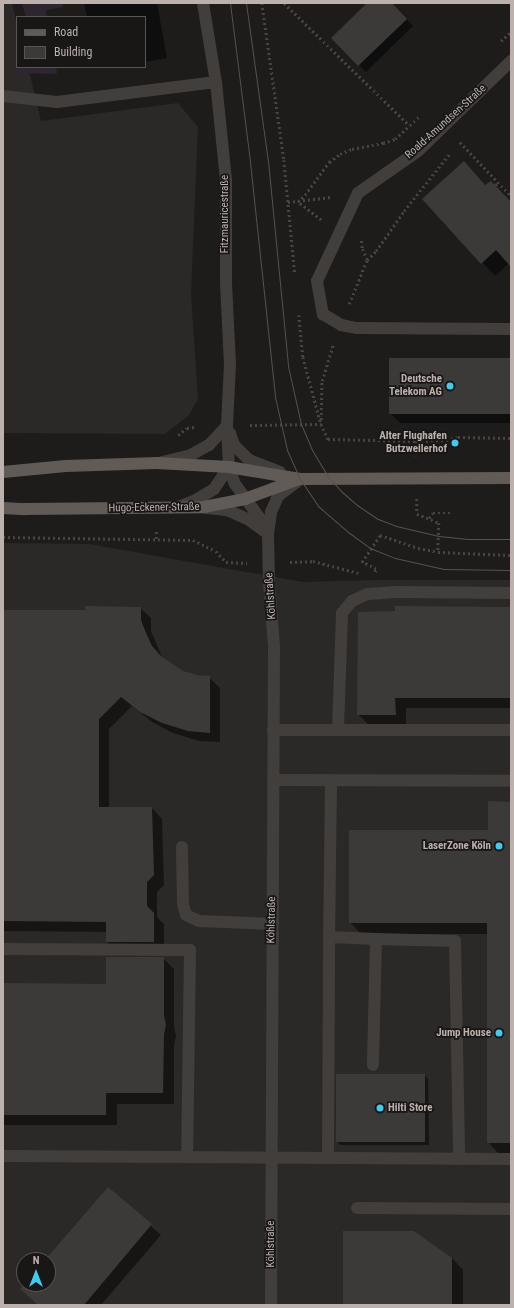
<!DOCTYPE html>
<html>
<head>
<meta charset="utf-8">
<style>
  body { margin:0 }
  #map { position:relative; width:514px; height:1308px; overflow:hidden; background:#1d1c1b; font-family:"Roboto Condensed",sans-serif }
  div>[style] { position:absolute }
  .built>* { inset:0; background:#2a2927 }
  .green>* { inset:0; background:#2d2630 }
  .shadow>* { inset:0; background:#0007 }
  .building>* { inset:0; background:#3c3a38; transform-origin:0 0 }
  .path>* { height:2.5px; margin-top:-1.25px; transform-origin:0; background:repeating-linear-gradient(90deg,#494442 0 2px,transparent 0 5px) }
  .minor>* { height:12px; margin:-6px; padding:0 6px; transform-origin:6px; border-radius:6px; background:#423e3c }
  .major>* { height:12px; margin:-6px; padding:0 6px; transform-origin:6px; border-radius:6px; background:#615b58 }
  .tram>* { height:1px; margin:-0.5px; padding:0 0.5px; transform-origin:0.5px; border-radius:0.5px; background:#57514f }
  .dots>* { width:11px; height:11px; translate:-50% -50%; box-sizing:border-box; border:2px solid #181716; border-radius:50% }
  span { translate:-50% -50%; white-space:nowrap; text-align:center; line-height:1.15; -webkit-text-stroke:3.5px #181716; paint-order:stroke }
  .street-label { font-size:11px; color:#bcb1ad }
  .poi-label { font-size:11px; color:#bcb1ad; font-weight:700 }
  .right { translate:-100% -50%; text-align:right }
  .left { translate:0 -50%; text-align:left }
  .frame { position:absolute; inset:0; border:4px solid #bcb1ad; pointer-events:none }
  .legend { position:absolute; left:16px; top:16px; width:130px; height:52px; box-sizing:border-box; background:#181716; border:1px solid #5a5552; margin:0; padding:5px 7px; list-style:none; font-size:12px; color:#bcb1ad }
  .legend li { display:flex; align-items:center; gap:8px; height:20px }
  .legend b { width:20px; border:1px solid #5a5552 }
  .north { position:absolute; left:16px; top:1252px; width:40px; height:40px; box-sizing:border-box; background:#181716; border:1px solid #5a5552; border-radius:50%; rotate:0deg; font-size:11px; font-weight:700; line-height:16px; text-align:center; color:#bcb1ad }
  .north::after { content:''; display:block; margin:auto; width:14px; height:18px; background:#3fcbf0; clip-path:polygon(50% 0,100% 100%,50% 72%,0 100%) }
</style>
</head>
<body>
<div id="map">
  <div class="built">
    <div style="clip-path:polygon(3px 3px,12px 3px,17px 25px,17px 67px,28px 67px,41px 121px,178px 103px,198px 127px,191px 294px,198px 399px,189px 415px,165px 434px,3px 433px)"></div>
    <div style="clip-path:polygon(evenodd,3px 543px,89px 544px,303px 582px,378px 580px,511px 580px,511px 1305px,3px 1305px,3px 543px,24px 1260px,48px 1260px,48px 1284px,24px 1284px,24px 1260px)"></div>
  </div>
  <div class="green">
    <div style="clip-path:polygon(22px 3px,62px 3px,63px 7px,46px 10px,47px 17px,26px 17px)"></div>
    <div style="clip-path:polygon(16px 44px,17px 67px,56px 67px,57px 74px,16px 73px)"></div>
  </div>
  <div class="shadow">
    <div style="clip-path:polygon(84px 3px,157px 3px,167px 58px,145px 62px,145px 17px,87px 17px)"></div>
    <div style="clip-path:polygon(368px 3px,391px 3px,413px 26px,366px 72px,332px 38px)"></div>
    <div style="clip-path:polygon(477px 176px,486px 186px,511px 203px,511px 266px,509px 263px,495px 276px,423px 199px)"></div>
    <div style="clip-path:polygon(511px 359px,511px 423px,400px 423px,390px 413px)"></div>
    <div style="clip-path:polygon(140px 608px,151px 618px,151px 631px,162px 657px,183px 672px,209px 677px,220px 688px,220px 742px,199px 741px,173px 733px,152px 722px,132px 706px,109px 729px,109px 808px,152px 808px,162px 819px,164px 885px,157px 892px,157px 917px,164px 924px,164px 952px,117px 952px,107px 942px,107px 932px,3px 931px,3px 611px,86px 611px)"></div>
    <div style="clip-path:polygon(511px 608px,511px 708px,406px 708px,406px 725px,369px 725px,358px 714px)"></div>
    <div style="clip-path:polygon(511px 802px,511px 1154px,499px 1154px,488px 1142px,488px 934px,361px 934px,350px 922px,489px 831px)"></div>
    <div style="clip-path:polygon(163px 958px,174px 969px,174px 1027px,176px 1036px,174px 1045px,174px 1104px,117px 1104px,117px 1125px,3px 1125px,3px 984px,107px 985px)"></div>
    <div style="clip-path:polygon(425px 1075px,428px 1079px,429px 1145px,340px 1145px,337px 1141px)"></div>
    <div style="clip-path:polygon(108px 1188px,161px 1235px,101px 1305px,38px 1305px,26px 1284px,48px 1284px,48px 1260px,46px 1260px)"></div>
    <div style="clip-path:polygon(452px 1258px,463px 1270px,463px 1305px,344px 1305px)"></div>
  </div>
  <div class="building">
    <div style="clip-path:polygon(367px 3px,392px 3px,407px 19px,358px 66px,331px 38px)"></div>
    <div style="clip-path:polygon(464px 161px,485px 185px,491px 181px,511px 202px,511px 267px,496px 250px,481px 264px,422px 199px)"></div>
    <div style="left:389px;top:358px;width:122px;height:56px"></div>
    <div style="clip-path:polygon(85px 606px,141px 607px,141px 620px,146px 633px,152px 646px,161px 656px,183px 671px,198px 675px,210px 676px,210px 733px,188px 731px,162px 723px,140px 712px,121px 697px,99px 719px,99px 807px,152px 807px,154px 875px,147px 882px,147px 906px,154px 913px,154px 942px,106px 942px,106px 922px,3px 921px,3px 610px,85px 610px)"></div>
    <div style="clip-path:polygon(395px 606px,511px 607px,511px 698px,395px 698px,396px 715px,357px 715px,358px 612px,395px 611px)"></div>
    <div style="clip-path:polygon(488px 801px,511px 802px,511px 1143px,487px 1143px,487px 923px,349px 923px,349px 830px,488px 830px)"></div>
    <div style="clip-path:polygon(106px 957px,164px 957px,164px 1016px,166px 1025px,164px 1034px,163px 1093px,106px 1093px,106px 1115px,3px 1115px,3px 983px,106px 984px)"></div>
    <div style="left:336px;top:1074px;width:89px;height:68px"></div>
    <div style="clip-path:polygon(108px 1187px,152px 1224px,84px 1305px,38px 1305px,20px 1289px,25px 1284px,48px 1284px,48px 1260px,45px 1260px)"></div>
    <div style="clip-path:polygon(343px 1231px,414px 1231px,452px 1258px,452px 1305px,343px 1305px)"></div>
  </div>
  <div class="path">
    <div style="left:262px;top:3px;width:159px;rotate:82deg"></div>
    <div style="left:284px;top:160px;width:115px;rotate:84.5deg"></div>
    <div style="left:284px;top:3px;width:175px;rotate:44.3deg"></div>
    <div style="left:501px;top:41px;width:13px;rotate:-42deg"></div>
    <div style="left:460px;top:142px;width:74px;rotate:46.6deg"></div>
    <div style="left:495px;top:185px;width:4px;rotate:-34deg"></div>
    <div style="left:288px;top:202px;width:44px;rotate:-6.5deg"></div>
    <div style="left:321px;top:220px;width:29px;rotate:-142deg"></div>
    <div style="left:298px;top:202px;width:10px;rotate:-45deg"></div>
    <div style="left:305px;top:195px;width:41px;rotate:-54deg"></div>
    <div style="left:329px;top:162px;width:14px;rotate:-36deg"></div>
    <div style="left:340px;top:154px;width:13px;rotate:-23deg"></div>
    <div style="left:352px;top:149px;width:32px;rotate:-11deg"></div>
    <div style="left:383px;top:143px;width:13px;rotate:-18deg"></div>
    <div style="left:395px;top:139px;width:34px;rotate:-43deg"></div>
    <div style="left:367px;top:260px;width:13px;rotate:-45deg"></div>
    <div style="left:376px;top:251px;width:49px;rotate:-55deg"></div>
    <div style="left:404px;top:211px;width:75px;rotate:-51.5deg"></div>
    <div style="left:349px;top:304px;width:48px;rotate:-67.8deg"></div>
    <div style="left:367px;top:260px;width:13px;rotate:-113deg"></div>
    <div style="left:362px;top:248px;width:8px;rotate:-97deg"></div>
    <div style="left:299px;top:315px;width:42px;rotate:84.6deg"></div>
    <div style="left:303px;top:357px;width:69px;rotate:75deg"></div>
    <div style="left:321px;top:424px;width:17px;rotate:65deg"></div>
    <div style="left:328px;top:439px;width:88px;rotate:1.3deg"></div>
    <div style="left:416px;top:441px;width:30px;rotate:-2deg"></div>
    <div style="left:446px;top:440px;width:12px;rotate:-14deg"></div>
    <div style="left:458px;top:437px;width:53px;rotate:1.1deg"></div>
    <div style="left:321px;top:420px;width:39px;rotate:-89deg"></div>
    <div style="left:322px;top:381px;width:39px;rotate:-73deg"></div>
    <div style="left:250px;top:425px;width:71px;rotate:-0.8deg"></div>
    <div style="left:178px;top:435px;width:11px;rotate:-38deg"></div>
    <div style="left:187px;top:428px;width:8px;rotate:-7deg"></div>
    <div style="left:416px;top:441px;width:15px;rotate:90deg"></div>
    <div style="left:417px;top:499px;width:15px;rotate:90deg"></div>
    <div style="left:417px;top:514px;width:24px;rotate:22deg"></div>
    <div style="left:439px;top:523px;width:29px;rotate:92deg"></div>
    <div style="left:429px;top:518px;width:6px;rotate:-51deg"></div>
    <div style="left:433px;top:513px;width:20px"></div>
    <div style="left:3px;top:537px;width:190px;rotate:0.9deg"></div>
    <div style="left:193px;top:540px;width:25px;rotate:26deg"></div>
    <div style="left:216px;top:551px;width:15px;rotate:48deg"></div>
    <div style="left:226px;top:562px;width:21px;rotate:3deg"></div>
    <div style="left:156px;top:539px;width:10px;rotate:-90deg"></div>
    <div style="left:290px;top:562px;width:23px;rotate:-2deg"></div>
    <div style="left:313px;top:561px;width:48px;rotate:14.6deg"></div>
    <div style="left:375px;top:572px;width:3px;rotate:-72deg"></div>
    <div style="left:376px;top:569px;width:16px;rotate:-153deg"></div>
    <div style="left:362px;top:562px;width:32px;rotate:-56deg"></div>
    <div style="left:380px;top:535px;width:40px;rotate:18.9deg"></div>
    <div style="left:418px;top:548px;width:20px;rotate:11deg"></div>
    <div style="left:438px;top:552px;width:73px;rotate:2.4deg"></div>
  </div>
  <div class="minor">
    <div style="left:203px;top:3px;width:80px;rotate:80.7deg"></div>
    <div style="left:216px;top:82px;width:99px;rotate:84.2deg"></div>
    <div style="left:226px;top:180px;width:103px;rotate:90deg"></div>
    <div style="left:226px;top:283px;width:81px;rotate:87.2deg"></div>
    <div style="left:230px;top:364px;width:62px;rotate:92.8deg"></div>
    <div style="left:227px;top:426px;width:41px;rotate:87.2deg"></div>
    <div style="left:229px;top:467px;width:18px;rotate:71deg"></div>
    <div style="left:235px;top:484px;width:41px;rotate:54deg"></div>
    <div style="left:259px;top:517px;width:19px;rotate:62deg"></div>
    <div style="left:511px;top:61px;width:129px;rotate:135.9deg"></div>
    <div style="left:418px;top:151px;width:73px;rotate:145deg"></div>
    <div style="left:358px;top:193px;width:97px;rotate:115deg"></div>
    <div style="left:317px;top:281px;width:34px;rotate:80deg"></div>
    <div style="left:323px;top:314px;width:21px;rotate:31deg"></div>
    <div style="left:341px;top:325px;width:15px;rotate:11deg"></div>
    <div style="left:356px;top:328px;width:155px;rotate:0.4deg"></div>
    <div style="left:3px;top:96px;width:54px;rotate:6.3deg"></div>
    <div style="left:57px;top:102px;width:160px;rotate:-7.2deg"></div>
    <div style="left:230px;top:433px;width:13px;rotate:72deg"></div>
    <div style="left:234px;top:445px;width:21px;rotate:45deg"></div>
    <div style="left:249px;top:460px;width:33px;rotate:21deg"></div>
    <div style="left:162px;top:462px;width:28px;rotate:-13deg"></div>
    <div style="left:189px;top:456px;width:23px;rotate:-29deg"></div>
    <div style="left:209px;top:445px;width:26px;rotate:-47deg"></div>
    <div style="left:178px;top:507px;width:19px;rotate:-21deg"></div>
    <div style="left:196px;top:500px;width:21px;rotate:-31deg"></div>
    <div style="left:214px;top:489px;width:27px;rotate:-56deg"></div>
    <div style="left:207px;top:508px;width:20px;rotate:6deg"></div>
    <div style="left:227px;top:510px;width:24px;rotate:24deg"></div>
    <div style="left:249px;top:520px;width:19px;rotate:36deg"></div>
    <div style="left:338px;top:729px;width:116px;rotate:-88deg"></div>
    <div style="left:342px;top:613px;width:16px;rotate:-50deg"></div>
    <div style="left:352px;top:601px;width:17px;rotate:-24deg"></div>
    <div style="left:368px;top:594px;width:28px;rotate:-4deg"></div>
    <div style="left:396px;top:592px;width:115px;rotate:0.5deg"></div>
    <div style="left:273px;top:730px;width:238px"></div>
    <div style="left:273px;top:780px;width:238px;rotate:0.2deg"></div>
    <div style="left:331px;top:781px;width:156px;rotate:90.7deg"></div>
    <div style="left:329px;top:937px;width:47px;rotate:2.4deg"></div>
    <div style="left:376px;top:939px;width:126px;rotate:91.4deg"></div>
    <div style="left:182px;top:847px;width:57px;rotate:89deg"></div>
    <div style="left:183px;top:904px;width:11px;rotate:75deg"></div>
    <div style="left:186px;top:915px;width:14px;rotate:25deg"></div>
    <div style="left:199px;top:921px;width:74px;rotate:2.3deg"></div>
    <div style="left:376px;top:939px;width:79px;rotate:1.5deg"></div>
    <div style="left:455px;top:941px;width:218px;rotate:88.9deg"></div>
    <div style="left:3px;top:949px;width:187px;rotate:0.3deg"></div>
    <div style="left:190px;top:950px;width:207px;rotate:90.8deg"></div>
    <div style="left:3px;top:1156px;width:508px;rotate:0.34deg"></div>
    <div style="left:328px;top:1158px;width:221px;rotate:-89.7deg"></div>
    <div style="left:357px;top:1208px;width:154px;rotate:0.4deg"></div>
    <div style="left:271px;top:1305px;width:659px;rotate:-89.74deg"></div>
    <div style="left:274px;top:646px;width:64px;rotate:-94.5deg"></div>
    <div style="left:269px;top:582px;width:48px;rotate:-91.2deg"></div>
    <div style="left:268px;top:534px;width:22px;rotate:-82deg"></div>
    <div style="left:271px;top:512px;width:17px;rotate:-66deg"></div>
    <div style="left:278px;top:496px;width:26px;rotate:-37deg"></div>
  </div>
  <div class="major">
    <div style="left:3px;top:472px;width:63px;rotate:-5.4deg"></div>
    <div style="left:66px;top:466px;width:91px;rotate:-1.9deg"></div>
    <div style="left:157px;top:463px;width:72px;rotate:3.2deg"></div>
    <div style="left:229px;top:467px;width:72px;rotate:9.6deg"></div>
    <div style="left:300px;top:479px;width:211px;rotate:-0.3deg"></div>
    <div style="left:3px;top:508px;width:22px;rotate:3deg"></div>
    <div style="left:25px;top:509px;width:179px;rotate:-0.6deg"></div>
    <div style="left:204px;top:507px;width:42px;rotate:-11deg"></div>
    <div style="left:245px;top:499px;width:58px;rotate:-20.3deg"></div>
  </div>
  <div class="tram">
    <div style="left:230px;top:3px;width:160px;rotate:82.8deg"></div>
    <div style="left:250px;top:162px;width:236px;rotate:83.9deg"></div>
    <div style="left:275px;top:397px;width:54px;rotate:77.2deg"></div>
    <div style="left:287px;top:450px;width:32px;rotate:66deg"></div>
    <div style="left:300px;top:479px;width:32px;rotate:56deg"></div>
    <div style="left:318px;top:506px;width:40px;rotate:41deg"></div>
    <div style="left:348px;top:532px;width:27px;rotate:36deg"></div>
    <div style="left:370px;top:548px;width:27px;rotate:22deg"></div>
    <div style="left:395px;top:558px;width:50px;rotate:12.7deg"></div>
    <div style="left:444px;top:569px;width:67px;rotate:0.9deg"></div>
    <div style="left:246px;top:3px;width:160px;rotate:82.1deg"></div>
    <div style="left:268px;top:161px;width:206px;rotate:84.4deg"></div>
    <div style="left:288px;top:366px;width:59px;rotate:77.4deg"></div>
    <div style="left:301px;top:424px;width:28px;rotate:67deg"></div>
    <div style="left:312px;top:450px;width:33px;rotate:59deg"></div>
    <div style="left:329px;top:478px;width:19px;rotate:47deg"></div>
    <div style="left:342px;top:492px;width:20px;rotate:41deg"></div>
    <div style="left:357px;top:505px;width:25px;rotate:34deg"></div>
    <div style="left:378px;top:519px;width:19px;rotate:21deg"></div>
    <div style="left:396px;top:526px;width:44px;rotate:13.1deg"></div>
    <div style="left:439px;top:536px;width:29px;rotate:6deg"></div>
    <div style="left:468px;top:539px;width:43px"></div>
  </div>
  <div class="dots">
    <div style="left:450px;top:386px;background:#3fcbf0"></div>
    <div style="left:455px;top:443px;background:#3fcbf0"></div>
    <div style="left:499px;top:846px;background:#3fcbf0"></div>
    <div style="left:499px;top:1033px;background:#3fcbf0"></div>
    <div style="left:380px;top:1108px;background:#3fcbf0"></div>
  </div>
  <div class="street-label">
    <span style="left:446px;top:122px;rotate:-42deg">Roald-Amundsen-Straße</span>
    <span style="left:225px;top:214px;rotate:-90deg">Fitzmauricestraße</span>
    <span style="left:154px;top:508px;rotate:-1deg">Hugo-Eckener-Straße</span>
    <span style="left:271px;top:596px;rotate:-94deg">Köhlstraße</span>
    <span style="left:272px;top:920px;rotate:-89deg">Köhlstraße</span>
    <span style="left:271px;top:1244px;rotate:-90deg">Köhlstraße</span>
  </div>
  <div class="poi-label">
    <span class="right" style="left:442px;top:386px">Deutsche<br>Telekom AG</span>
    <span class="right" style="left:447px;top:443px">Alter Flughafen<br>Butzweilerhof</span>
    <span class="right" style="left:491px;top:846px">LaserZone Köln</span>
    <span class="right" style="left:491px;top:1033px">Jump House</span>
    <span class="left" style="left:388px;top:1108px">Hilti Store</span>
  </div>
  <div class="frame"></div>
  <ul class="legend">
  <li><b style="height:5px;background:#615b58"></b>Road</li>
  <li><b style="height:11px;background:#3c3a38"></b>Building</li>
  </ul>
  <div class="north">N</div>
</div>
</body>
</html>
